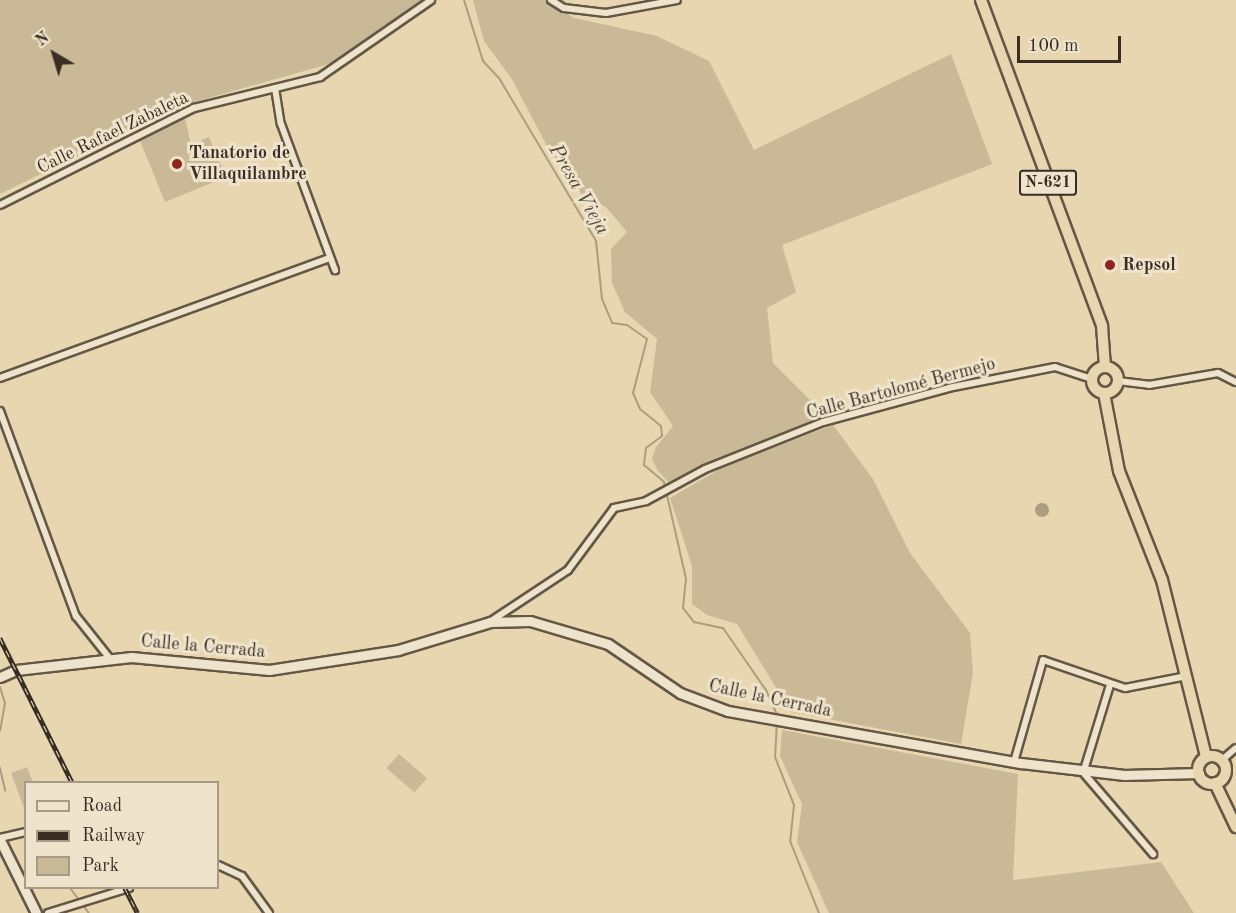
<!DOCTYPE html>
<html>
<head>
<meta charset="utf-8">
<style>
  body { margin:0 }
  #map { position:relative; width:1236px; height:913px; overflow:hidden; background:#e7d6af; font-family:"Old Standard TT",serif }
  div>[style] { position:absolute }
  .green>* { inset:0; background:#cab997; transform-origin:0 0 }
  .water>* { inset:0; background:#ac9d7f }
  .round { border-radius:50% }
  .stream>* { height:2px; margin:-1px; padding:0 1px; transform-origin:1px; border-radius:1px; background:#ac9d7f }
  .roads { filter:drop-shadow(2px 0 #655746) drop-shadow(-2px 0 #655746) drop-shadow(0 2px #655746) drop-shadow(0 -2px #655746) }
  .street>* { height:6px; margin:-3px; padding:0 3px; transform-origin:3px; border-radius:3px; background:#efe4cb }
  .secondary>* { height:9px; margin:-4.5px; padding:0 4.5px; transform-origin:4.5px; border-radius:4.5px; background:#efe4cb }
  .highway>* { height:10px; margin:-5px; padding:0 5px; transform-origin:5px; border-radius:5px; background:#e7d6af }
  .highway>.ring { margin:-5px; padding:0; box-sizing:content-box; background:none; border:10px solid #e7d6af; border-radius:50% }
  .rail>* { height:4.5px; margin-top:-2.25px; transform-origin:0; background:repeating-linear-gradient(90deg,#efe4cb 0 7px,#3a2d23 0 14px); box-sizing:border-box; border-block:2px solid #3a2d23 }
  .dots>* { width:16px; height:16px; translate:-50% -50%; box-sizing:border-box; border:3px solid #efe4cb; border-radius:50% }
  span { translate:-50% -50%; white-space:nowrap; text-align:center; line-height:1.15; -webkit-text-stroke:6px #efe4cb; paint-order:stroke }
  .shield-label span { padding:2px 4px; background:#efe4cb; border:2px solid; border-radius:4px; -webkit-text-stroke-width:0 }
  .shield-label { font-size:16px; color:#3a2d23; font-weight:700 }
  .street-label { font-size:18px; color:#3a2d23 }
  .poi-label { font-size:18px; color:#3a2d23; font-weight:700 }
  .left { translate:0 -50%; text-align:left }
  .water-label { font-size:20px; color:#56493a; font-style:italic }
  .legend { position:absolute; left:24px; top:781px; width:195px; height:108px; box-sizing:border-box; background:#efe4cb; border:2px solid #a79b88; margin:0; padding:8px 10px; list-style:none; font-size:18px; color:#3a2d23 }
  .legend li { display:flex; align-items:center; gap:12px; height:30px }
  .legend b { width:30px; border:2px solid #a79b88 }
  .north { position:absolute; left:24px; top:24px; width:60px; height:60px; -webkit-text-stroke:4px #efe4cb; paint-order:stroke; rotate:322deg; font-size:16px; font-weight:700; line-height:24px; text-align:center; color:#3a2d23 }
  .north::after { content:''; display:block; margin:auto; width:21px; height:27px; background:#3a2d23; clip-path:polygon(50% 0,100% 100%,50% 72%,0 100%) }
  .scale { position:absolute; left:1017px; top:36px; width:104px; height:27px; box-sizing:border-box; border:3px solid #3a2d23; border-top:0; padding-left:8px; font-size:18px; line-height:21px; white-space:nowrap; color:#3a2d23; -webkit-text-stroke:4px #efe4cb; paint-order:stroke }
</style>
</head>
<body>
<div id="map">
  <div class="green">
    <div style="clip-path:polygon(0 0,422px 0,339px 61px,177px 107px,0 194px)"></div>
    <div style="clip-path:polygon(473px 0,546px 0,574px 18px,657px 36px,709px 61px,754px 150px,951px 54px,992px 164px,782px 245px,796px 292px,767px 308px,773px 363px,825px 415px,710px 462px,671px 485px,658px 471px,652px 459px,656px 447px,673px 426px,650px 392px,657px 339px,625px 312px,612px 283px,611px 249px,627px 232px,606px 207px,583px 196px,548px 148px,513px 81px,484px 41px)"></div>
    <div style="clip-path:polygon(185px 118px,193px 153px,204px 149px,201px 140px,209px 137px,226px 177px,165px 202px,140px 141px)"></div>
    <div style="clip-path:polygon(833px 425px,873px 479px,910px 553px,970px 633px,973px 673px,961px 744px,791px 712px,737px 624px,707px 615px,692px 604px,692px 566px,670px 498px,725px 466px)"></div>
    <div style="clip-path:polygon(782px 730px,1018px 774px,1013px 880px,1161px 862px,1194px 913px,829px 913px,797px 842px,802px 804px,780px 756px)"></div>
    <div style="left:399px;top:754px;width:37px;height:19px;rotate:41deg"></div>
    <div style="clip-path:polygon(27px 767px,33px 782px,26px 782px,24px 808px,11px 773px)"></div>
  </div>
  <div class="water">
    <div class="round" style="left:1035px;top:503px;width:14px;height:14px"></div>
  </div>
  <div class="stream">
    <div style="left:464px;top:0;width:64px;rotate:72.7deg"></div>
    <div style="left:483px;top:61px;width:23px;rotate:47deg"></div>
    <div style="left:499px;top:78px;width:190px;rotate:59.2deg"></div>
    <div style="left:596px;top:241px;width:58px;rotate:84.1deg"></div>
    <div style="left:602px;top:299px;width:26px;rotate:67deg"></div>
    <div style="left:612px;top:323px;width:15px;rotate:8deg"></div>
    <div style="left:627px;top:325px;width:24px;rotate:35deg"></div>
    <div style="left:647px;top:339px;width:56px;rotate:104.5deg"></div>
    <div style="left:633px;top:393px;width:17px;rotate:66deg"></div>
    <div style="left:640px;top:409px;width:27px;rotate:39deg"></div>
    <div style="left:661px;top:426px;width:10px;rotate:84deg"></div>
    <div style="left:662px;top:436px;width:20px;rotate:143deg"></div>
    <div style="left:646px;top:448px;width:17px;rotate:97deg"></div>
    <div style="left:644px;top:465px;width:26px;rotate:40deg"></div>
    <div style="left:664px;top:482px;width:99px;rotate:77.2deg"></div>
    <div style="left:686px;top:579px;width:29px;rotate:96deg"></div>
    <div style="left:683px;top:608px;width:18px;rotate:52deg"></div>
    <div style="left:694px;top:622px;width:30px;rotate:12deg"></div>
    <div style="left:723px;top:628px;width:75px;rotate:55.3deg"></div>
    <div style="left:766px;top:690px;width:27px;rotate:66deg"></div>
    <div style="left:0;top:687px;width:17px;rotate:73deg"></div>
    <div style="left:5px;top:703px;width:28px;rotate:100deg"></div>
    <div style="left:777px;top:721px;width:36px;rotate:93deg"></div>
    <div style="left:775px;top:757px;width:52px;rotate:68.4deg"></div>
    <div style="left:794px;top:805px;width:36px;rotate:96deg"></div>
    <div style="left:790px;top:841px;width:78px;rotate:68.1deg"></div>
    <div style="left:0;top:768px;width:23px;rotate:77deg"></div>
    <div style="left:70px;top:888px;width:31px;rotate:53deg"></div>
  </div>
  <div class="roads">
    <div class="street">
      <div style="left:551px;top:0;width:15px;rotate:32deg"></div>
      <div style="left:564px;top:8px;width:42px;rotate:6.8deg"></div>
      <div style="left:606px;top:13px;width:72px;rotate:-10.4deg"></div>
      <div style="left:275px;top:88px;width:36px;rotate:81deg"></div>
      <div style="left:281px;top:124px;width:156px;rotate:69.7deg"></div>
      <div style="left:0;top:205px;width:217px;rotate:-26.6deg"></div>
      <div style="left:194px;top:108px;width:130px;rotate:-13.8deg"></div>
      <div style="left:320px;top:77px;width:135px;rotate:-34.7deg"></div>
      <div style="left:0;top:378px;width:351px;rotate:-20deg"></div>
      <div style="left:1118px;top:381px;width:31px;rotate:7deg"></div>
      <div style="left:1149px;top:385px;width:70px;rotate:-9.9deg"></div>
      <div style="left:1218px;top:373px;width:20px;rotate:27deg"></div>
      <div style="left:0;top:411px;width:219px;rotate:69.7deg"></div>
      <div style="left:76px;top:616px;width:56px;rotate:51.5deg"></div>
      <div style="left:491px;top:621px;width:92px;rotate:-33.5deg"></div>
      <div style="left:568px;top:570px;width:77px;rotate:-53.4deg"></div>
      <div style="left:614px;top:508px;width:33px;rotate:-12deg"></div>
      <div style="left:646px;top:501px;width:67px;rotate:-28.5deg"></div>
      <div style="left:705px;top:469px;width:127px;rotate:-21.7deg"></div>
      <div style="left:823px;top:422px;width:135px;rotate:-15.1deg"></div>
      <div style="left:953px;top:387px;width:104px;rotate:-11.1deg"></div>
      <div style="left:1055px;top:367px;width:40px;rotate:18deg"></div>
      <div style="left:1222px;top:760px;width:18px;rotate:-41deg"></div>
      <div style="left:1014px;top:762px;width:106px;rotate:-74.1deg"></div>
      <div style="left:1043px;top:660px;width:87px;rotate:18.9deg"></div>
      <div style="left:1125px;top:688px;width:63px;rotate:-11deg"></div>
      <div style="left:1081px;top:770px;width:111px;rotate:49.4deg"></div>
      <div style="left:1084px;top:770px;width:89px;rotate:-73deg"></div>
      <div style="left:0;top:838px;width:27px;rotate:-13deg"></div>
      <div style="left:218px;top:865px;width:26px;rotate:25deg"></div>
      <div style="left:242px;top:876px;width:46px;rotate:53.9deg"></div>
      <div style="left:48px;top:913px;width:85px;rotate:-17.2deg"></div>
    </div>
    <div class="secondary">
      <div style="left:0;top:677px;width:17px;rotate:-24deg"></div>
      <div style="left:16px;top:670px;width:116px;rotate:-6.4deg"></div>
      <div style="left:131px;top:657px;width:139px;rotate:5.4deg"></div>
      <div style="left:269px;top:670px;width:131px;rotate:-8.8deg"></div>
      <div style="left:398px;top:650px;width:96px;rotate:-16.9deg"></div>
      <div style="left:490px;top:622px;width:40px;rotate:-1.4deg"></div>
      <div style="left:530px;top:621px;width:81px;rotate:16.4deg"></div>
      <div style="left:608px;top:644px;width:87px;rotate:34.2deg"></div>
      <div style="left:680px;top:693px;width:51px;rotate:20.6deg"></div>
      <div style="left:728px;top:711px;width:298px;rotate:10.1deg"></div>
      <div style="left:1021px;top:763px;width:104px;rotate:6.6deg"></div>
      <div style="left:1124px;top:775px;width:75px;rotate:-1.5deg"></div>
      <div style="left:0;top:840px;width:81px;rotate:63.7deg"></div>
    </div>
    <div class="highway">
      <div style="left:981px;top:0;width:348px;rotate:69.6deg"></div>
      <div style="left:1102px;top:326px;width:41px;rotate:85.8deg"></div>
      <div class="ring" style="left:1092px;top:367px;width:16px;height:16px"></div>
      <div style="left:1104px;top:393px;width:79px;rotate:79.1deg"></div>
      <div style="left:1119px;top:471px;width:117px;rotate:68.5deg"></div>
      <div style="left:1162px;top:580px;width:182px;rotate:76deg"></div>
      <div class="ring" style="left:1198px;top:756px;width:18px;height:18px"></div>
      <div style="left:1215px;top:783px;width:49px;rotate:64.5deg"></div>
    </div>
  </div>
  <div class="rail">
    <div style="left:0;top:638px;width:161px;rotate:63.4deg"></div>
    <div style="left:125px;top:888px;width:28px;rotate:63deg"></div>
  </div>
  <div class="dots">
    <div style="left:177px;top:164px;background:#8f2418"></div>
    <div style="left:1110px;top:265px;background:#8f2418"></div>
  </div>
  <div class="shield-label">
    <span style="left:1048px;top:183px">N-621</span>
  </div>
  <div class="street-label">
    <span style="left:113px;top:133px;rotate:-26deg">Calle Rafael Zabaleta</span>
    <span style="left:901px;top:389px;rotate:-15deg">Calle Bartolomé Bermejo</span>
    <span style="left:203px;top:647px;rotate:5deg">Calle la Cerrada</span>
    <span style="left:770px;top:699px;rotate:12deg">Calle la Cerrada</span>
  </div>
  <div class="poi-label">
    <span class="left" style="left:189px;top:164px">Tanatorio de<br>Villaquilambre</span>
    <span class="left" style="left:1122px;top:265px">Repsol</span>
  </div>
  <div class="water-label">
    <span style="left:578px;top:190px;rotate:60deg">Presa Vieja</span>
  </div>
  <ul class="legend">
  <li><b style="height:8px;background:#efe4cb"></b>Road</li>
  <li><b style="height:8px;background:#3a2d23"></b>Railway</li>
  <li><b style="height:16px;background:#cab997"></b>Park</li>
  </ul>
  <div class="north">N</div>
  <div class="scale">100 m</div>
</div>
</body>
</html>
